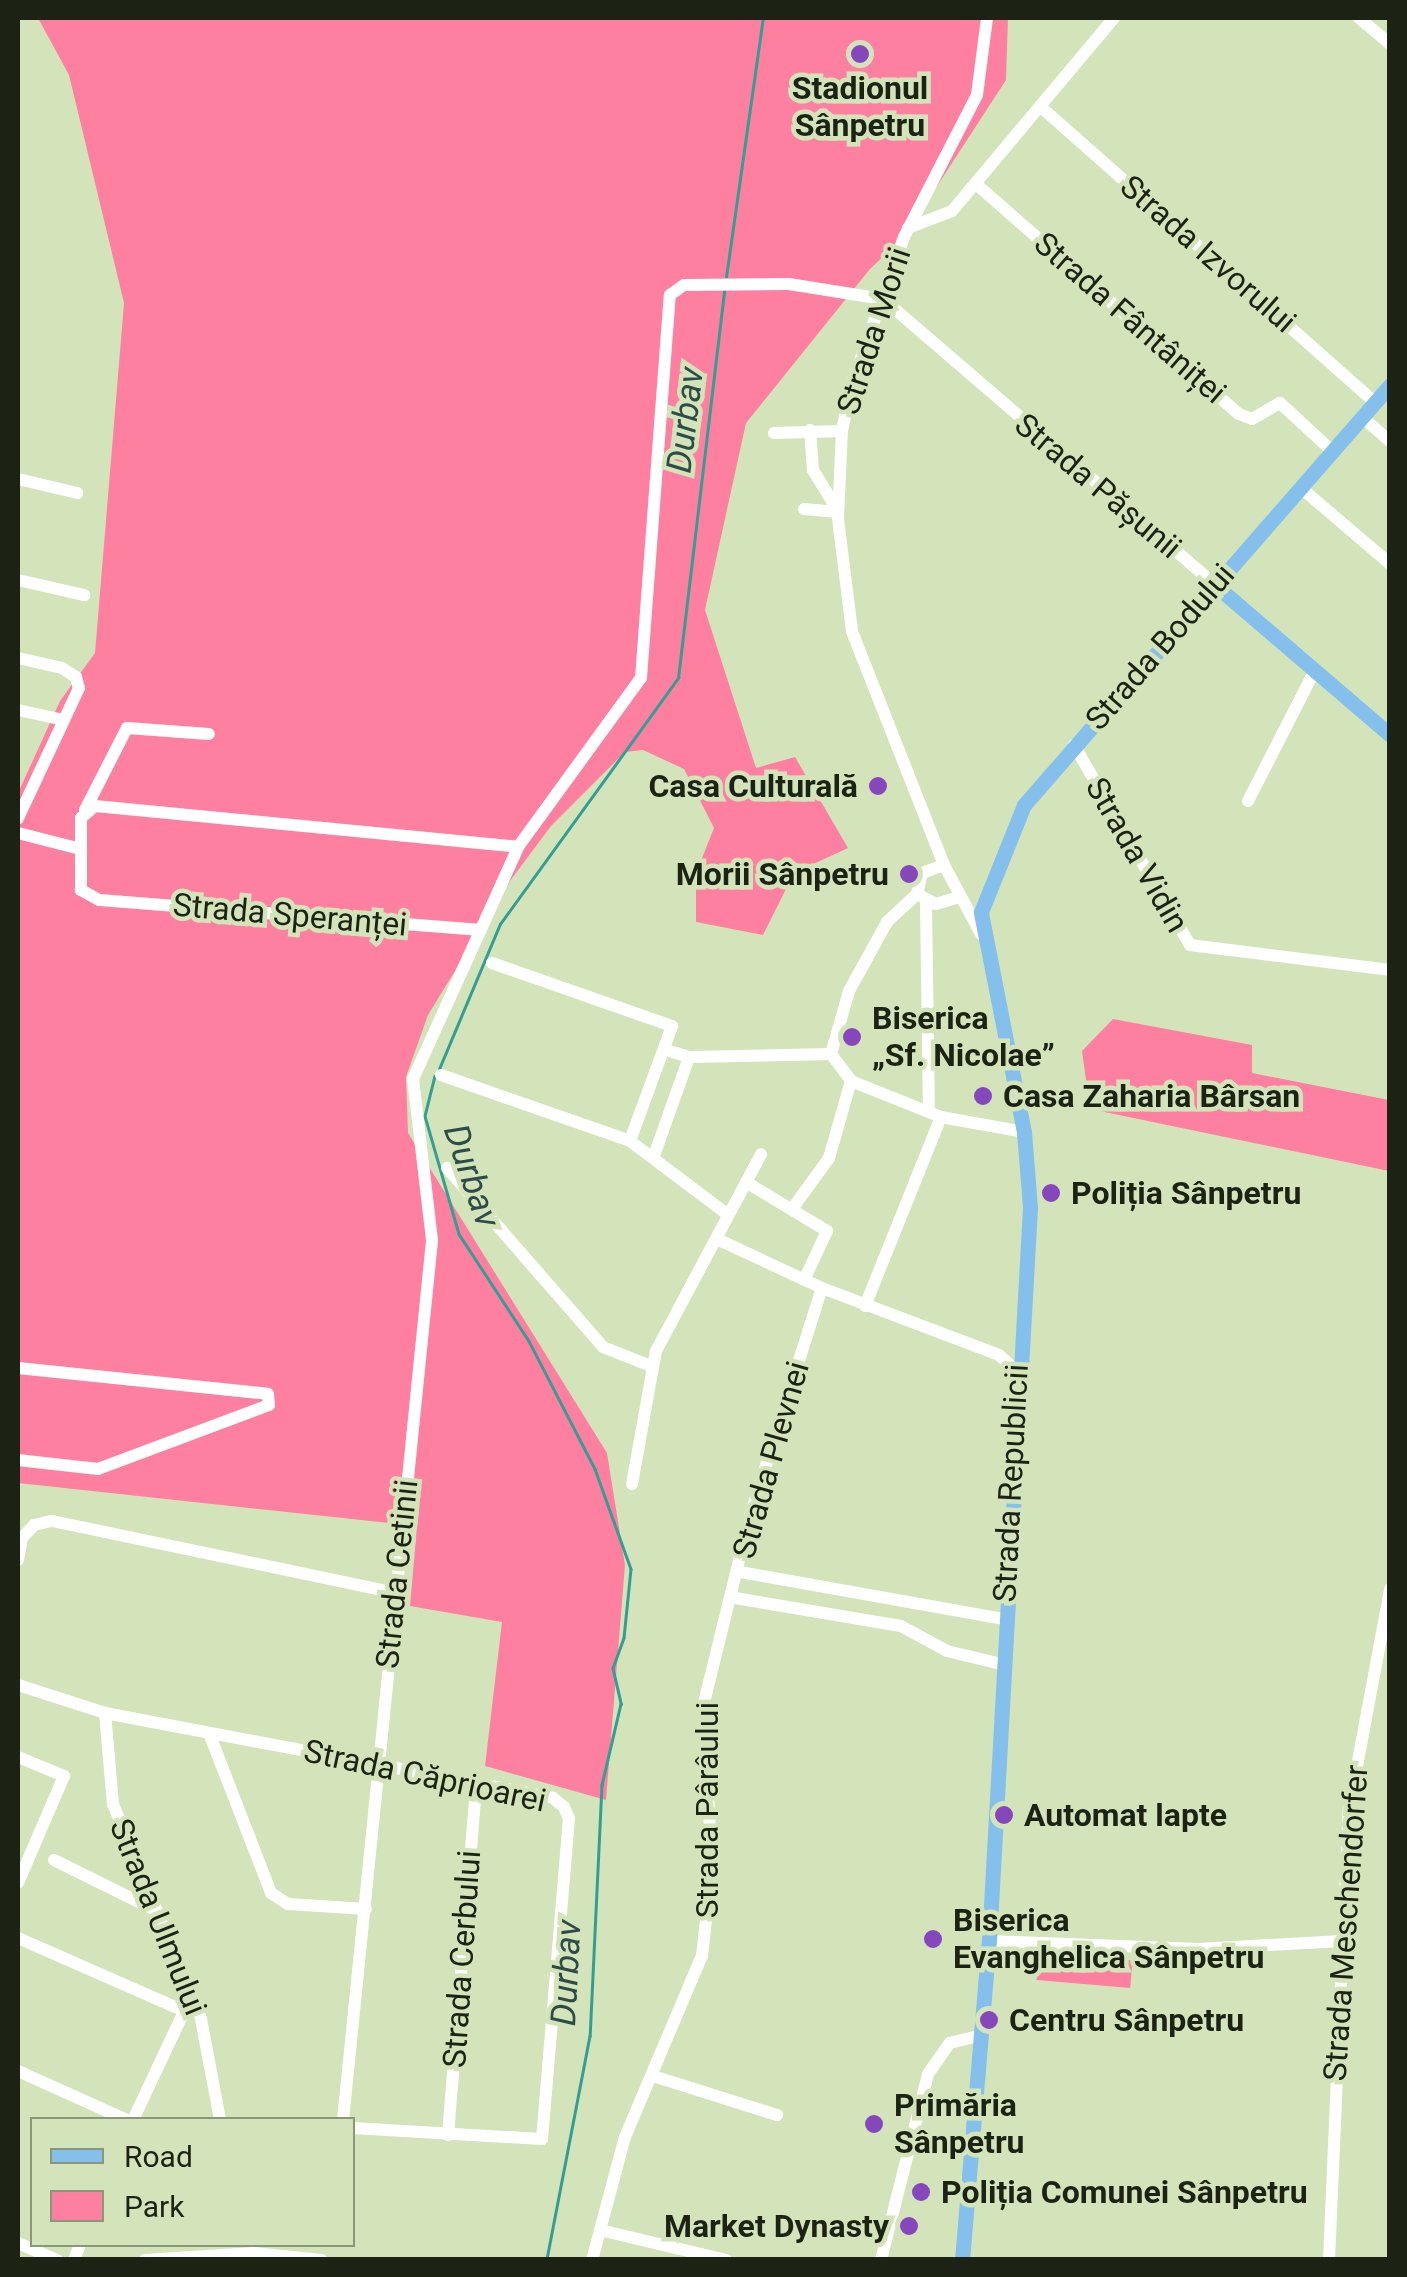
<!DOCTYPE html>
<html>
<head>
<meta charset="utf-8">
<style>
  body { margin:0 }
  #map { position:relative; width:1407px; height:2277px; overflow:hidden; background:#d3e4ba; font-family:Roboto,sans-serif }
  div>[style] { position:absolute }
  .green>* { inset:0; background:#fe80a0; transform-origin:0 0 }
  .stream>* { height:2.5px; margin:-1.25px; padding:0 1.25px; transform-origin:1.25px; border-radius:1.25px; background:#349e94 }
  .minor>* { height:12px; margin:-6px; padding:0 6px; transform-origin:6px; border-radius:6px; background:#fff }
  .major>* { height:15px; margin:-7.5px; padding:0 7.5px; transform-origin:7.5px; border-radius:7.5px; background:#85c0ec }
  .dots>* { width:28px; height:28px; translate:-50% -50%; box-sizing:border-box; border:5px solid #d3e4ba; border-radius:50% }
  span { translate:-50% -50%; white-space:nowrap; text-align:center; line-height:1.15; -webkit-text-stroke:9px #d3e4ba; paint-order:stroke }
  .poi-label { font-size:32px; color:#1d2314; font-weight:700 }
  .right { translate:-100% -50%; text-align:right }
  .left { translate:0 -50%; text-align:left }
  .street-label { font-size:32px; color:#1d2314 }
  .water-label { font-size:35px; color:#2d4c48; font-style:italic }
  .frame { position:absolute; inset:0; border:20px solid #1d2314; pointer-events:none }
  .legend { position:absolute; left:30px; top:2117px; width:325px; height:130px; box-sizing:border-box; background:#d3e4ba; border:2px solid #8a9778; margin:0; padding:12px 18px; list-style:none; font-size:30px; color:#1d2314 }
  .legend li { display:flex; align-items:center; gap:20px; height:50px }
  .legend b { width:50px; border:2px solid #8a9778 }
</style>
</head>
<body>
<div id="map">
  <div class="green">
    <div style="clip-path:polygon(38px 18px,1008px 18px,1006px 80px,904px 237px,870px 269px,746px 423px,705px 610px,756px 768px,795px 757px,848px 848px,794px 873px,763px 935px,696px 922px,696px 873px,714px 828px,684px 769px,643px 750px,625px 752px,551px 826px,510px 881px,428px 1015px,406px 1077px,408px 1133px,607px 1453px,625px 1565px,606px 1800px,485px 1766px,502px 1622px,410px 1606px,417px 1526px,18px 1483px,18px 793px,60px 701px,95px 653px,124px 303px,69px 75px)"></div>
    <div style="clip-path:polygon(1113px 1019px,1252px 1045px,1252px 1073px,1389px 1100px,1389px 1171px,1090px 1109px,1082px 1051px)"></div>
    <div style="left:1039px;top:1952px;width:94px;height:28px;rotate:5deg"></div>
  </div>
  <div class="stream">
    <div style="left:726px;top:277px;width:262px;rotate:-81.9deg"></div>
    <div style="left:439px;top:1069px;width:157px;rotate:-67.2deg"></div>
    <div style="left:500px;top:924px;width:304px;rotate:-54.1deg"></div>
    <div style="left:678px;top:678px;width:391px;rotate:-83.2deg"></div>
    <div style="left:435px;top:1076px;width:41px;rotate:104deg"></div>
    <div style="left:425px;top:1116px;width:123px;rotate:73.9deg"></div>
    <div style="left:459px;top:1234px;width:128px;rotate:56.8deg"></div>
    <div style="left:529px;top:1341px;width:144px;rotate:62.7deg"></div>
    <div style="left:595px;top:1469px;width:106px;rotate:70.2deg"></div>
    <div style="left:631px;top:1569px;width:69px;rotate:95.8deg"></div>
    <div style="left:624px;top:1638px;width:32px;rotate:110deg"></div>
    <div style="left:613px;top:1668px;width:37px;rotate:77deg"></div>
    <div style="left:621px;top:1704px;width:83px;rotate:103.2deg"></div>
    <div style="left:602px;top:1785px;width:251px;rotate:92.7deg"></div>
    <div style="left:590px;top:2036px;width:228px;rotate:100.9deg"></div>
  </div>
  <div class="minor">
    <div style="left:1359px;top:18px;width:40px;rotate:40deg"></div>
    <div style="left:1041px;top:107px;width:446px;rotate:41.5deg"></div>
    <div style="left:976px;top:184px;width:349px;rotate:41.2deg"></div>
    <div style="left:1239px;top:414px;width:14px;rotate:21deg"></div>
    <div style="left:1252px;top:419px;width:32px;rotate:-30deg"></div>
    <div style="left:1280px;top:403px;width:71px;rotate:42.7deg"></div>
    <div style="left:908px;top:228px;width:47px;rotate:-21.1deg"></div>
    <div style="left:952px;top:211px;width:252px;rotate:-50deg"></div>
    <div style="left:1362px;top:417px;width:37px;rotate:41deg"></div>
    <div style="left:810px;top:430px;width:40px;rotate:85.7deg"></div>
    <div style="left:813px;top:470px;width:48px;rotate:58.6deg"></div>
    <div style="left:774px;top:433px;width:68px;rotate:-1.7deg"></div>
    <div style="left:18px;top:479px;width:61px;rotate:13.3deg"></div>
    <div style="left:1300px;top:487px;width:118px;rotate:40.5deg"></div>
    <div style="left:804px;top:509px;width:34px;rotate:5deg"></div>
    <div style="left:18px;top:580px;width:68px;rotate:12.8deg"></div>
    <div style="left:18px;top:658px;width:45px;rotate:12.8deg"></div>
    <div style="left:62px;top:668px;width:17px;rotate:33deg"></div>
    <div style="left:76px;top:677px;width:11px;rotate:75deg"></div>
    <div style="left:79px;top:688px;width:144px;rotate:115.1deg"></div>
    <div style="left:18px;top:710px;width:47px;rotate:12.3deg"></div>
    <div style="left:1074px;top:745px;width:231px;rotate:59.9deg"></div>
    <div style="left:1190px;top:945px;width:202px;rotate:7.1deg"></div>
    <div style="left:1248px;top:801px;width:147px;rotate:-62.9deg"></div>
    <div style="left:85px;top:810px;width:92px;rotate:-62.9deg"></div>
    <div style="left:127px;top:728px;width:82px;rotate:4.2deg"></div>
    <div style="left:18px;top:833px;width:61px;rotate:14.3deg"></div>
    <div style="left:944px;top:865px;width:23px;rotate:160deg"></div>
    <div style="left:922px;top:873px;width:22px;rotate:103deg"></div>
    <div style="left:917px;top:894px;width:21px;rotate:28deg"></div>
    <div style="left:936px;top:904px;width:24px;rotate:-17deg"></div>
    <div style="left:917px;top:894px;width:41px;rotate:137deg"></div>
    <div style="left:887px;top:922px;width:79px;rotate:118.8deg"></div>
    <div style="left:849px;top:991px;width:66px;rotate:105.9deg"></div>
    <div style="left:831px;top:1054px;width:34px;rotate:53deg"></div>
    <div style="left:851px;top:1081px;width:97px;rotate:21.8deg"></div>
    <div style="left:941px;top:1117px;width:84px;rotate:10.2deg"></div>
    <div style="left:926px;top:902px;width:210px;rotate:89.2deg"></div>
    <div style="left:481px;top:930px;width:383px;rotate:-175.5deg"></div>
    <div style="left:99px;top:900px;width:21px;rotate:-151deg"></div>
    <div style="left:81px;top:890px;width:72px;rotate:-90deg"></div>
    <div style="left:81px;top:818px;width:18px;rotate:-41deg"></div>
    <div style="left:95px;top:806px;width:425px;rotate:5.5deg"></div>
    <div style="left:981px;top:934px;width:78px;rotate:-118.2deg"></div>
    <div style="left:944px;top:865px;width:251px;rotate:-111.5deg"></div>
    <div style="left:852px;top:631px;width:114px;rotate:-97.1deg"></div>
    <div style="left:838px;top:518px;width:87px;rotate:-87.4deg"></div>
    <div style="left:842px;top:431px;width:49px;rotate:-78.2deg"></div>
    <div style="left:852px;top:383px;width:155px;rotate:-70.4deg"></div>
    <div style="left:904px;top:237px;width:160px;rotate:-62.8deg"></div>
    <div style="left:977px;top:95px;width:78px;rotate:-82.6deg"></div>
    <div style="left:492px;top:963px;width:191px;rotate:19.3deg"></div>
    <div style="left:672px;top:1026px;width:122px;rotate:110.1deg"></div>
    <div style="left:666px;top:1050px;width:24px;rotate:17deg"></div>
    <div style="left:689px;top:1057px;width:142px;rotate:-1.2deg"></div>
    <div style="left:441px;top:1075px;width:200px;rotate:19.2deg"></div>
    <div style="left:630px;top:1141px;width:121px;rotate:37deg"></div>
    <div style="left:654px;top:1156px;width:105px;rotate:-70.5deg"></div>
    <div style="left:447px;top:1168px;width:237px;rotate:48.9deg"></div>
    <div style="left:603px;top:1347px;width:54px;rotate:21.8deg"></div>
    <div style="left:746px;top:1182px;width:95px;rotate:31.2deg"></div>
    <div style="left:827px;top:1231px;width:54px;rotate:115.1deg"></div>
    <div style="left:792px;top:1209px;width:63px;rotate:-54deg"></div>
    <div style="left:829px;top:1158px;width:80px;rotate:-74.1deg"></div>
    <div style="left:719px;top:1240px;width:114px;rotate:25deg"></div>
    <div style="left:822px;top:1288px;width:189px;rotate:20.7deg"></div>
    <div style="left:999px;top:1355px;width:25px;rotate:42deg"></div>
    <div style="left:865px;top:1306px;width:204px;rotate:-68.1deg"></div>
    <div style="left:18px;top:1368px;width:251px;rotate:5.9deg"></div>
    <div style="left:268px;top:1394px;width:11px;rotate:85deg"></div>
    <div style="left:269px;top:1405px;width:183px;rotate:159.5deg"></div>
    <div style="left:98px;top:1469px;width:81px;rotate:-173.6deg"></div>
    <div style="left:632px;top:1484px;width:135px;rotate:-79.8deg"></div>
    <div style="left:656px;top:1351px;width:223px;rotate:-61.9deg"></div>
    <div style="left:18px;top:1560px;width:22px;rotate:-80deg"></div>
    <div style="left:22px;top:1538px;width:18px;rotate:-47deg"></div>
    <div style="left:34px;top:1525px;width:18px;rotate:-13deg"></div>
    <div style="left:52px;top:1521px;width:351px;rotate:11.8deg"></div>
    <div style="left:740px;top:1572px;width:267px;rotate:10.1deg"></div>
    <div style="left:735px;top:1598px;width:168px;rotate:9.6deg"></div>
    <div style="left:901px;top:1626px;width:52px;rotate:28.5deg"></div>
    <div style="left:947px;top:1651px;width:56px;rotate:13.5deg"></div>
    <div style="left:18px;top:1685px;width:91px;rotate:17.8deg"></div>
    <div style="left:105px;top:1713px;width:456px;rotate:10.7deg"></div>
    <div style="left:553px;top:1798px;width:14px;rotate:39deg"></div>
    <div style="left:564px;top:1807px;width:12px;rotate:66deg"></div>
    <div style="left:569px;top:1818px;width:322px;rotate:94.8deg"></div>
    <div style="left:542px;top:2139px;width:190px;rotate:-176.7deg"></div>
    <div style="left:105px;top:1713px;width:91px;rotate:85deg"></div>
    <div style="left:113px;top:1804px;width:232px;rotate:67.7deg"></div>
    <div style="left:201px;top:2019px;width:103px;rotate:79.3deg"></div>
    <div style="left:209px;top:1733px;width:172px;rotate:68.8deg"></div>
    <div style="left:271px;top:1893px;width:20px;rotate:33deg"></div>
    <div style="left:288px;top:1904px;width:78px;rotate:3.7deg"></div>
    <div style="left:18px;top:1757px;width:50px;rotate:22.4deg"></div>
    <div style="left:64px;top:1776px;width:116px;rotate:113.3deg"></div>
    <div style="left:54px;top:1860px;width:113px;rotate:26.3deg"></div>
    <div style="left:18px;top:1938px;width:179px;rotate:23.7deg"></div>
    <div style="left:989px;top:1941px;width:209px;rotate:2.2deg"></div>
    <div style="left:1198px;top:1949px;width:144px;rotate:-3.2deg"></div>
    <div style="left:18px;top:2071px;width:120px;rotate:24.2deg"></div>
    <div style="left:653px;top:2076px;width:130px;rotate:17.5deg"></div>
    <div style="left:133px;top:2120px;width:127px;rotate:-64.8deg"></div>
    <div style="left:343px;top:2120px;width:884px;rotate:-84.22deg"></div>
    <div style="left:432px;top:1240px;width:162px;rotate:-96.7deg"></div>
    <div style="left:413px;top:1079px;width:255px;rotate:-65.6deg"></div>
    <div style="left:518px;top:847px;width:209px;rotate:-54deg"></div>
    <div style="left:641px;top:678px;width:384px;rotate:-85.7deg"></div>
    <div style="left:670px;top:295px;width:17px;rotate:-36deg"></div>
    <div style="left:684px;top:285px;width:105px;rotate:-0.5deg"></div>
    <div style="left:789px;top:284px;width:95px;rotate:9.1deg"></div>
    <div style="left:883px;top:299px;width:438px;rotate:40.7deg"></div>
    <div style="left:448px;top:2135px;width:352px;rotate:-85.4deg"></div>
    <div style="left:600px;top:2230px;width:130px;rotate:13.4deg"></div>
    <div style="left:18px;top:2243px;width:43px;rotate:23.6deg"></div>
    <div style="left:74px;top:2260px;width:17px;rotate:-69deg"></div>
    <div style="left:145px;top:2260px;width:109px;rotate:-3.7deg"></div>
    <div style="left:254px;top:2253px;width:68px;rotate:5.9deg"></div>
    <div style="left:592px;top:2260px;width:127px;rotate:-75deg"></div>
    <div style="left:625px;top:2137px;width:197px;rotate:-67deg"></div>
    <div style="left:702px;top:1956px;width:91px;rotate:-83.7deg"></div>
    <div style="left:712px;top:1866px;width:159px;rotate:-93.2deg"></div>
    <div style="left:703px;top:1707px;width:197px;rotate:-76.2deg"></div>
    <div style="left:750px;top:1516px;width:239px;rotate:-72.5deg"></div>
    <div style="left:881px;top:2260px;width:192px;rotate:-75.8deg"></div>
    <div style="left:928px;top:2074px;width:38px;rotate:-55deg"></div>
    <div style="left:950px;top:2043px;width:29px;rotate:-14deg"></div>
    <div style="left:1329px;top:2260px;width:451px;rotate:-87.5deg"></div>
    <div style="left:1349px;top:1809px;width:224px;rotate:-79.4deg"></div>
  </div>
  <div class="major">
    <div style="left:1215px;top:585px;width:230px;rotate:40.6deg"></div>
    <div style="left:962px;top:2260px;width:320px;rotate:-85.2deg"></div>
    <div style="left:989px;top:1941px;width:735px;rotate:-86.8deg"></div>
    <div style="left:1030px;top:1207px;width:75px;rotate:-94.6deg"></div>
    <div style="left:1024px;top:1132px;width:224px;rotate:-101.1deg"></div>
    <div style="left:981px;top:912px;width:115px;rotate:-68.1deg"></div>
    <div style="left:1024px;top:805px;width:557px;rotate:-48.93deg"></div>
  </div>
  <div class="dots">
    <div style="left:860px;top:54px;background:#8647bd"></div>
    <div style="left:878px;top:786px;background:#8647bd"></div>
    <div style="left:909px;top:874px;background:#8647bd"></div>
    <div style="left:852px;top:1037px;background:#8647bd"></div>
    <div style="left:983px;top:1096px;background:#8647bd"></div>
    <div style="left:1051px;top:1193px;background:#8647bd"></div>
    <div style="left:1004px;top:1815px;background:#8647bd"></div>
    <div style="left:933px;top:1939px;background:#8647bd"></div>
    <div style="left:989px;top:2020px;background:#8647bd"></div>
    <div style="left:874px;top:2124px;background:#8647bd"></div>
    <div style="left:921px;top:2192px;background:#8647bd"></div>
    <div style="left:909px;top:2226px;background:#8647bd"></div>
  </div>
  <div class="poi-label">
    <span style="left:860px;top:107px">Stadionul<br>Sânpetru</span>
    <span class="right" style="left:858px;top:786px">Casa Culturală</span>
    <span class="right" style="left:889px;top:874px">Morii Sânpetru</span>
    <span class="left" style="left:872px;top:1037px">Biserica<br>„Sf. Nicolae”</span>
    <span class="left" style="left:1003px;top:1096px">Casa Zaharia Bârsan</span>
    <span class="left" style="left:1071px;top:1193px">Poliția Sânpetru</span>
    <span class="left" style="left:1024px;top:1815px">Automat lapte</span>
    <span class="left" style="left:953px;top:1939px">Biserica<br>Evanghelica Sânpetru</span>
    <span class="left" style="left:1009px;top:2020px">Centru Sânpetru</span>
    <span class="left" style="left:894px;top:2124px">Primăria<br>Sânpetru</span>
    <span class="left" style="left:941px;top:2192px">Poliția Comunei Sânpetru</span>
    <span class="right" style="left:889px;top:2226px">Market Dynasty</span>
  </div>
  <div class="street-label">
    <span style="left:1208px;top:254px;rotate:41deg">Strada Izvorului</span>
    <span style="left:1130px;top:318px;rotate:41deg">Strada Fântâniței</span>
    <span style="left:874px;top:331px;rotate:-72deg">Strada Morii</span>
    <span style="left:1098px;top:486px;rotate:40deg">Strada Pășunii</span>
    <span style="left:1160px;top:647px;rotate:-49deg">Strada Bodului</span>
    <span style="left:1137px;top:855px;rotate:60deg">Strada Vidin</span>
    <span style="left:290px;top:915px;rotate:5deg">Strada Speranței</span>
    <span style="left:771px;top:1460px;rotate:-74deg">Strada Plevnei</span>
    <span style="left:1011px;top:1483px;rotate:-87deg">Strada Republicii</span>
    <span style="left:397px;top:1574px;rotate:-84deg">Strada Cetinii</span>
    <span style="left:425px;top:1776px;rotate:12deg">Strada Căprioarei</span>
    <span style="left:707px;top:1810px;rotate:-90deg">Strada Pârâului</span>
    <span style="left:158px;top:1917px;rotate:68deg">Strada Ulmului</span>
    <span style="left:1346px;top:1923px;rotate:-86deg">Strada Meschendorfer</span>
    <span style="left:462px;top:1959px;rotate:-86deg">Strada Cerbului</span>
  </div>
  <div class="water-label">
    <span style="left:686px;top:420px;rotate:-83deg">Durbav</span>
    <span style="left:471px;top:1176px;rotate:71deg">Durbav</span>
    <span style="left:567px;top:1973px;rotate:-87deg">Durbav</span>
  </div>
  <div class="frame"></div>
  <ul class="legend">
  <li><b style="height:12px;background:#85c0ec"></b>Road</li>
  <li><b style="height:28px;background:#fe80a0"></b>Park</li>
  </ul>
</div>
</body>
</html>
